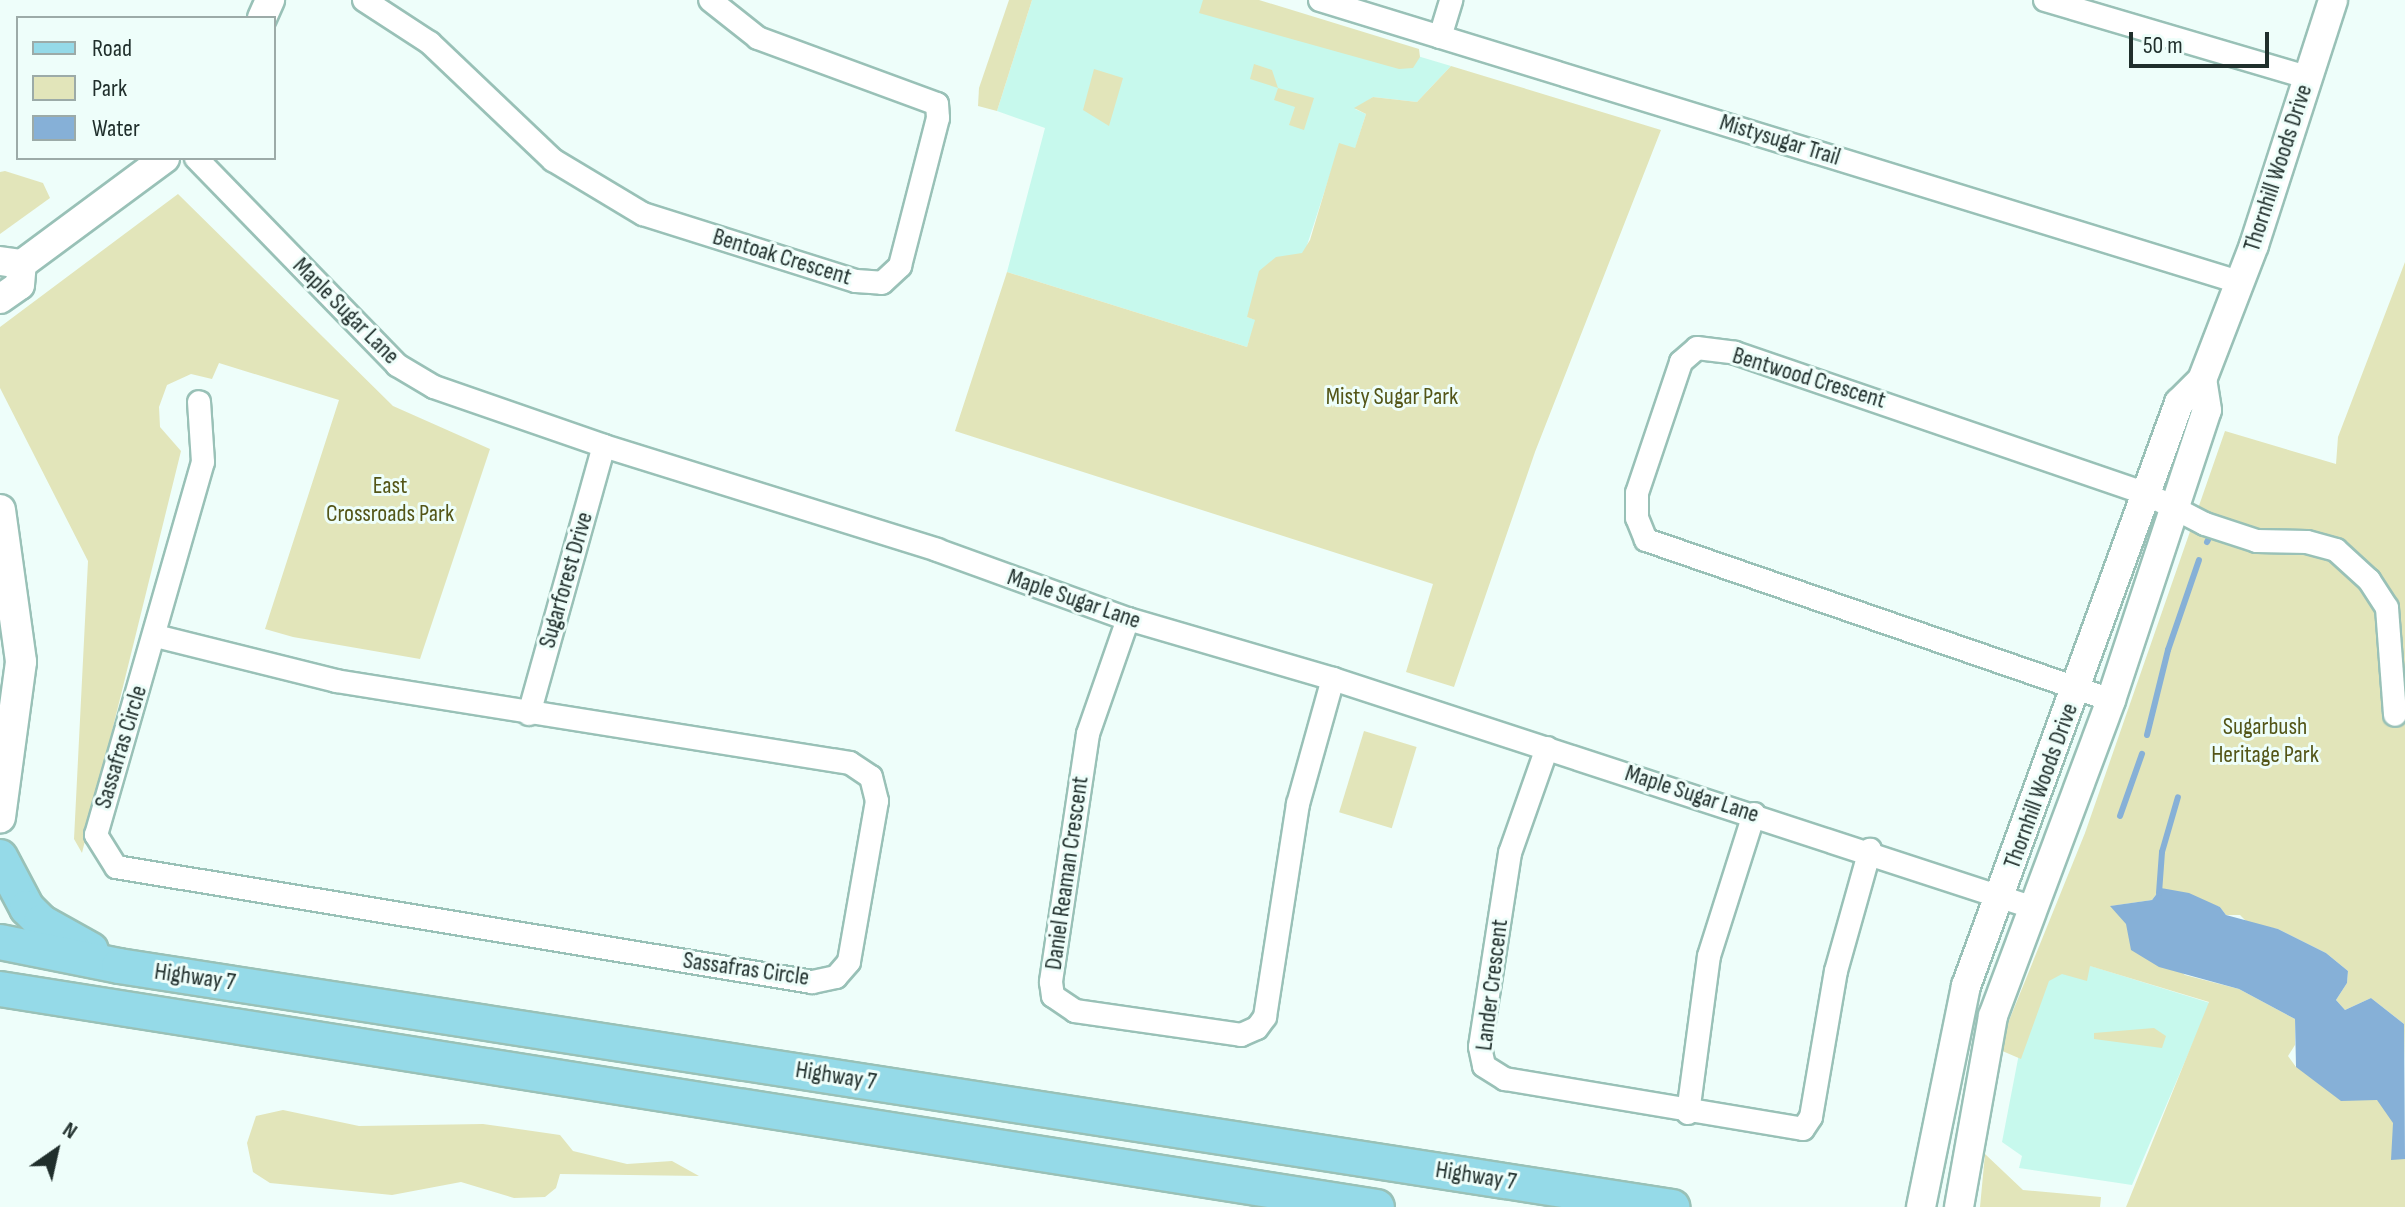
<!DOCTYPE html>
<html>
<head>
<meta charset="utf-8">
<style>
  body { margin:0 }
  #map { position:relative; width:2405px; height:1207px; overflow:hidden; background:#eefefa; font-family:"Sofia Sans Condensed",sans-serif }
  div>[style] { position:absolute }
  .built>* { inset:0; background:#c7f9ed }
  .green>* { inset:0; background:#e2e5ba; transform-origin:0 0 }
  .water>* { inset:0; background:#86b0d7 }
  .stream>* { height:6px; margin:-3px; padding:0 3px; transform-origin:3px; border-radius:3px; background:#86b0d7 }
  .roads { filter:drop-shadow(2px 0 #99c1b7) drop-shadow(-2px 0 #99c1b7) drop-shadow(0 2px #99c1b7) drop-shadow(0 -2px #99c1b7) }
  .minor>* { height:22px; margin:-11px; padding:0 11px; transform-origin:11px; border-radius:11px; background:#fff }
  .tertiary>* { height:28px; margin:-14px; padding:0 14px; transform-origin:14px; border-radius:14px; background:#fff }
  .secondary>* { height:30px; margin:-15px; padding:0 15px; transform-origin:15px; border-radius:15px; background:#fff }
  .primary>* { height:34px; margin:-17px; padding:0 17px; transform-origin:17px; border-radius:17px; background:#95dae8 }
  span { translate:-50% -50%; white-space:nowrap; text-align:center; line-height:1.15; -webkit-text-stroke:6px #eefefa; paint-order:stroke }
  .street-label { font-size:24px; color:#202f2c }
  .park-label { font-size:24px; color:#535517 }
  .legend { position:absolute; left:16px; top:16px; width:260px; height:144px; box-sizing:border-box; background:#eefefa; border:2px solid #9caba8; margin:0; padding:10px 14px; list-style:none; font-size:24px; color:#202f2c }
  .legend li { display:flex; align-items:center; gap:16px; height:40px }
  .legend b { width:40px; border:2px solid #9caba8 }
  .north { position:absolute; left:16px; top:1111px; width:80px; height:80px; -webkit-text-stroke:6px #eefefa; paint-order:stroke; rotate:34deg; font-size:22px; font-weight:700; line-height:32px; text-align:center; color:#202f2c }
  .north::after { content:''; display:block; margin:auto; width:28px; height:36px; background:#202f2c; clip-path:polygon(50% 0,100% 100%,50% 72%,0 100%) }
  .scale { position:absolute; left:2129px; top:32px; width:140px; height:36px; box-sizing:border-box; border:4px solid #202f2c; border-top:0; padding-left:10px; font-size:24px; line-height:28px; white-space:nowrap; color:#202f2c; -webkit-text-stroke:6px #eefefa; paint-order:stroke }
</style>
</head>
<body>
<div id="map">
  <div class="built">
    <div style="clip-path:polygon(1032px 0,1230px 0,1451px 66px,1417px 102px,1373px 97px,1355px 109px,1366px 114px,1355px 149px,1340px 144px,1297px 276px,1247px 317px,1256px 320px,1247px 347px,1007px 272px,1045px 128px,997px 111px)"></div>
    <div style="clip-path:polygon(2052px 954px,2210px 1003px,2132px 1185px,2019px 1168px,2022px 1156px,2002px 1142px,2023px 1033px)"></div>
  </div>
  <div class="green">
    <div style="clip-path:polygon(1009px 0,1032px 0,997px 111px,978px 106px,979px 88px)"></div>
    <div style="clip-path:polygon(1203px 0,1259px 0,1419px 49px,1420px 57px,1413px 68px,1399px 69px,1199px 13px)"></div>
    <div style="clip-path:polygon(1254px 64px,1272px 70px,1278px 88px,1314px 98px,1304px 130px,1289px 125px,1295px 107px,1274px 100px,1278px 88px,1250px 79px)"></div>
    <div style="clip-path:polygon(1451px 66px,1661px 130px,1535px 452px,1454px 687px,1406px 672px,1433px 584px,955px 431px,1007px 272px,1247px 347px,1255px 320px,1247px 317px,1259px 271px,1276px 257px,1302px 253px,1310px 240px,1339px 143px,1355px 148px,1366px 114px,1354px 108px,1373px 97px,1417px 102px)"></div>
    <div style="clip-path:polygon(1094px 69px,1123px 78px,1109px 126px,1083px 110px)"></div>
    <div style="clip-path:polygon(5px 171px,43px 183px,50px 198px,0 234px,0 172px)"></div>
    <div style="clip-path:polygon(178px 194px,393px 406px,490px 449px,420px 659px,293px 637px,265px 629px,339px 400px,219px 363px,212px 379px,191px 374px,167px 385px,159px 407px,160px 427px,181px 451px,82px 853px,74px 839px,88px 561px,0 388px,0 327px)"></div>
    <div style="clip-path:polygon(2405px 262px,2405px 1062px,2404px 1024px,2371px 998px,2345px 1010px,2336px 1000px,2347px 983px,2348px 971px,2326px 953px,2278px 929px,2249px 924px,2240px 915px,2226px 915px,2220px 907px,2161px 888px,2152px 900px,2111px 906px,2185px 975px,2239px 989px,2295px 1019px,2295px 1045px,2288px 1056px,2296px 1067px,2380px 1083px,2405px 1159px,2405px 1207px,2126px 1207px,2209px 1002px,2090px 966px,2087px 981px,2062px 974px,2049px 981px,2021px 1059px,2000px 1050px,2006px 1028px,2085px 833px,2225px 431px,2336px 464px,2338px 437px)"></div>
    <div style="left:1364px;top:731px;width:55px;height:85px;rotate:17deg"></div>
    <div style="clip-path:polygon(2154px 1028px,2166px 1036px,2162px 1048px,2094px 1039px,2094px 1033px)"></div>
    <div style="clip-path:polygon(283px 1110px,359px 1126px,483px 1124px,560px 1135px,573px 1151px,627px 1164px,672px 1161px,699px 1176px,560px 1174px,556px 1188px,545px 1197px,514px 1198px,461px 1182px,392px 1195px,270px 1183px,253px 1172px,247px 1143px,256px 1116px)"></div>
    <div style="clip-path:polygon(1985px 1154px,2023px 1190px,2101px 1197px,2100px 1207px,1980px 1207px)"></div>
  </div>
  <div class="water">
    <div style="clip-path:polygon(2161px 888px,2189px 893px,2220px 907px,2226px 915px,2278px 929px,2326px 953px,2348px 971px,2347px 983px,2336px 1000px,2345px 1010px,2371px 998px,2404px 1024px,2405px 1159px,2391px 1160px,2393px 1123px,2377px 1100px,2341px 1101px,2296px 1067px,2295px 1019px,2239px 989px,2159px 967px,2131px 950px,2126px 924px,2110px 906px,2152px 900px)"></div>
  </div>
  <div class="stream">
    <div style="left:2207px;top:542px;width:2px;rotate:-63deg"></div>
    <div style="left:2147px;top:735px;width:88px;rotate:-76.1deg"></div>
    <div style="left:2168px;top:650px;width:95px;rotate:-71deg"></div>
    <div style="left:2120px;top:816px;width:66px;rotate:-70.5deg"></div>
    <div style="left:2159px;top:893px;width:41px;rotate:-85.8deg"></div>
    <div style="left:2162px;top:852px;width:57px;rotate:-73.8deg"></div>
  </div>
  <div class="roads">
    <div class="minor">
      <div style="left:364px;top:0;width:79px;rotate:33.1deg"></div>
      <div style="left:430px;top:43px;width:170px;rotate:43.6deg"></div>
      <div style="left:553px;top:160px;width:105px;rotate:31deg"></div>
      <div style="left:643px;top:214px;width:223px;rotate:17.5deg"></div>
      <div style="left:856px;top:281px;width:26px;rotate:4deg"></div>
      <div style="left:882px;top:283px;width:25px;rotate:-43deg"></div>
      <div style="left:900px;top:266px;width:153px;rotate:-75.6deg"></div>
      <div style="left:938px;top:118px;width:14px;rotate:-94deg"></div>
      <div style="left:937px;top:104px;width:191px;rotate:-159.8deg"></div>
      <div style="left:758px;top:38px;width:61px;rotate:-141.6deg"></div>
      <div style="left:1320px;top:0;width:961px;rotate:17.06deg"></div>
      <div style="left:2045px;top:0;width:273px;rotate:16.4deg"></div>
      <div style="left:1440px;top:37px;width:39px;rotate:-73deg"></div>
      <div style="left:196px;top:158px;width:289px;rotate:45.8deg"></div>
      <div style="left:397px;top:365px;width:43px;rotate:30.7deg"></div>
      <div style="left:434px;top:387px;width:180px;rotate:19.1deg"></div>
      <div style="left:604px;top:446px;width:349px;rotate:17.3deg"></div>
      <div style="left:937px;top:550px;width:203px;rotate:19.9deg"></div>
      <div style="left:1128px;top:619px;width:214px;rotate:16.3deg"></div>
      <div style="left:1333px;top:679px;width:734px;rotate:18.09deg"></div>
      <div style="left:1128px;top:619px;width:122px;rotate:109.2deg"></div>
      <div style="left:1088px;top:734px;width:251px;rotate:98.5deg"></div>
      <div style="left:1051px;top:982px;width:14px;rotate:82deg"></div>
      <div style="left:1053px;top:996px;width:27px;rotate:34deg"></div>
      <div style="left:1075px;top:1011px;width:168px;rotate:8.2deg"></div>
      <div style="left:1241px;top:1035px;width:17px;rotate:-24deg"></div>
      <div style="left:1257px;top:1028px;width:14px;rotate:-54deg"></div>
      <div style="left:1265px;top:1017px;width:216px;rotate:-81.2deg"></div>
      <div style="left:1298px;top:804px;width:130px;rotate:-74.4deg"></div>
      <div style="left:156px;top:636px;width:186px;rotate:14deg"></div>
      <div style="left:336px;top:681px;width:520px;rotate:9.06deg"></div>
      <div style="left:850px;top:763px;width:25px;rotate:34deg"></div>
      <div style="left:871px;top:777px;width:25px;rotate:76deg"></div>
      <div style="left:877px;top:801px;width:163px;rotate:99.9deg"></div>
      <div style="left:849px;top:962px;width:20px;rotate:131deg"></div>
      <div style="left:836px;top:977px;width:25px;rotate:168deg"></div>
      <div style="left:812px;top:982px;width:705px;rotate:-170.62deg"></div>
      <div style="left:116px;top:867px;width:38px;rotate:-122deg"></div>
      <div style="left:96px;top:835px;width:388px;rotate:-74deg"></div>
      <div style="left:203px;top:462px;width:60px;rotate:-93.8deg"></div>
      <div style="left:2111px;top:700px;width:492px;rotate:-161deg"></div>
      <div style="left:1646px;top:540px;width:24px;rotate:-112deg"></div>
      <div style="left:1637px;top:518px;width:25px;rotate:-90deg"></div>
      <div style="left:1637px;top:493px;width:138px;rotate:-71.4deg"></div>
      <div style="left:1681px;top:362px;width:21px;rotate:-41deg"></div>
      <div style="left:1697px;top:348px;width:38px;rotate:7deg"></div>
      <div style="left:1735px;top:353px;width:438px;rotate:18.9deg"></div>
      <div style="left:2149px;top:495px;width:63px;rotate:27.4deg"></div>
      <div style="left:2205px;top:524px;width:55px;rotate:18.1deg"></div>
      <div style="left:2257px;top:541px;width:50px;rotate:1.1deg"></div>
      <div style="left:2307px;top:542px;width:30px;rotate:15deg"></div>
      <div style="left:2336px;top:550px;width:45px;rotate:42.3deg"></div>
      <div style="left:2369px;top:580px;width:33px;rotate:57deg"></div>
      <div style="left:2387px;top:608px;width:107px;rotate:85.7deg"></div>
      <div style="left:529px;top:714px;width:278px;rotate:-74.4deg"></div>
      <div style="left:1547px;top:748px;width:111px;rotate:109.4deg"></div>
      <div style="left:1510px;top:853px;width:196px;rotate:98.8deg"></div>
      <div style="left:1480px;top:1047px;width:19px;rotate:78deg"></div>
      <div style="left:1484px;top:1066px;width:25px;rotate:32deg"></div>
      <div style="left:1505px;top:1079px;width:302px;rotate:9.5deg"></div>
      <div style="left:1803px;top:1129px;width:14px;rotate:-56deg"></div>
      <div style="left:1811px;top:1117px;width:148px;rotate:-80.3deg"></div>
      <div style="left:1836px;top:971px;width:126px;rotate:-74.3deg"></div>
      <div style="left:1688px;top:1113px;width:158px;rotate:-82.4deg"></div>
      <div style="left:1709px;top:956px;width:149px;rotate:-72.4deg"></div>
    </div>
    <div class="tertiary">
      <div style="left:262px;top:18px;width:20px;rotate:-66deg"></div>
      <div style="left:0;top:261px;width:22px;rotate:8deg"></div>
      <div style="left:22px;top:264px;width:178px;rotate:-36.5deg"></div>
      <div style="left:0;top:299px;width:24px;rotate:-35deg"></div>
      <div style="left:20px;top:285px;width:21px;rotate:-85deg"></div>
      <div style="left:1921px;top:1207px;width:226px;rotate:-78.5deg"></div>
      <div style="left:1966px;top:986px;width:621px;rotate:-69.93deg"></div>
      <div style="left:2179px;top:403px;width:33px;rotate:-45deg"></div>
      <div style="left:2202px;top:380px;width:145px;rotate:-68.9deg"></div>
      <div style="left:2254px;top:245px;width:257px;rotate:-72.1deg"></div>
      <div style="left:1959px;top:1207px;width:194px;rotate:-79.9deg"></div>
      <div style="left:1993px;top:1016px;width:337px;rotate:-69.5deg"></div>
      <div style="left:2111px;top:700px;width:305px;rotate:-71.7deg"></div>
      <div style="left:2207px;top:410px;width:30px;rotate:-99deg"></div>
    </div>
    <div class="secondary">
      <div style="left:0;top:510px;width:153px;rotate:82.1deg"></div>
      <div style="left:21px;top:662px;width:157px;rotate:97.7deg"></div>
    </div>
    <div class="primary">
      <div style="left:0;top:857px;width:58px;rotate:62.1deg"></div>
      <div style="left:27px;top:908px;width:20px;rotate:45deg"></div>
      <div style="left:41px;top:922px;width:57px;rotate:29.2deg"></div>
      <div style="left:0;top:942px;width:121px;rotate:11.4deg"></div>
      <div style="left:119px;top:966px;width:1572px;rotate:8.82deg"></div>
      <div style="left:0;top:989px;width:1394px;rotate:9deg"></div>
    </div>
  </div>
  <div class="street-label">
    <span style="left:1780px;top:140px;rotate:17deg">Mistysugar Trail</span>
    <span style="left:2278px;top:168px;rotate:-72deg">Thornhill Woods Drive</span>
    <span style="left:782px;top:257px;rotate:17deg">Bentoak Crescent</span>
    <span style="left:346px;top:311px;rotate:45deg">Maple Sugar Lane</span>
    <span style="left:1809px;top:378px;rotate:17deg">Bentwood Crescent</span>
    <span style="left:566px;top:580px;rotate:-74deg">Sugarforest Drive</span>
    <span style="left:1074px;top:599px;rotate:19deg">Maple Sugar Lane</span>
    <span style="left:121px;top:747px;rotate:-73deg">Sassafras Circle</span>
    <span style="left:2041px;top:786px;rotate:-70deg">Thornhill Woods Drive</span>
    <span style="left:1692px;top:794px;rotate:18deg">Maple Sugar Lane</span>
    <span style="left:1067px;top:873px;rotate:-82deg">Daniel Reaman Crescent</span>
    <span style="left:746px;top:969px;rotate:8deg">Sassafras Circle</span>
    <span style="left:195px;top:977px;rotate:8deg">Highway 7</span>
    <span style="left:1492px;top:985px;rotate:-83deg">Lander Crescent</span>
    <span style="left:836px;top:1076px;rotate:9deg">Highway 7</span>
    <span style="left:1476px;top:1176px;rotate:9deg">Highway 7</span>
  </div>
  <div class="park-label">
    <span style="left:1392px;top:397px">Misty Sugar Park</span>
    <span style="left:390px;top:500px">East<br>Crossroads Park</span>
    <span style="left:2265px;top:741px">Sugarbush<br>Heritage Park</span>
  </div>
  <ul class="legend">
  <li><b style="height:10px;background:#95dae8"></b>Road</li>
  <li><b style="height:22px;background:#e2e5ba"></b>Park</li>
  <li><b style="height:22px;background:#86b0d7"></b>Water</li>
  </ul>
  <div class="north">N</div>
  <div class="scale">50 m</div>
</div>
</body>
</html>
